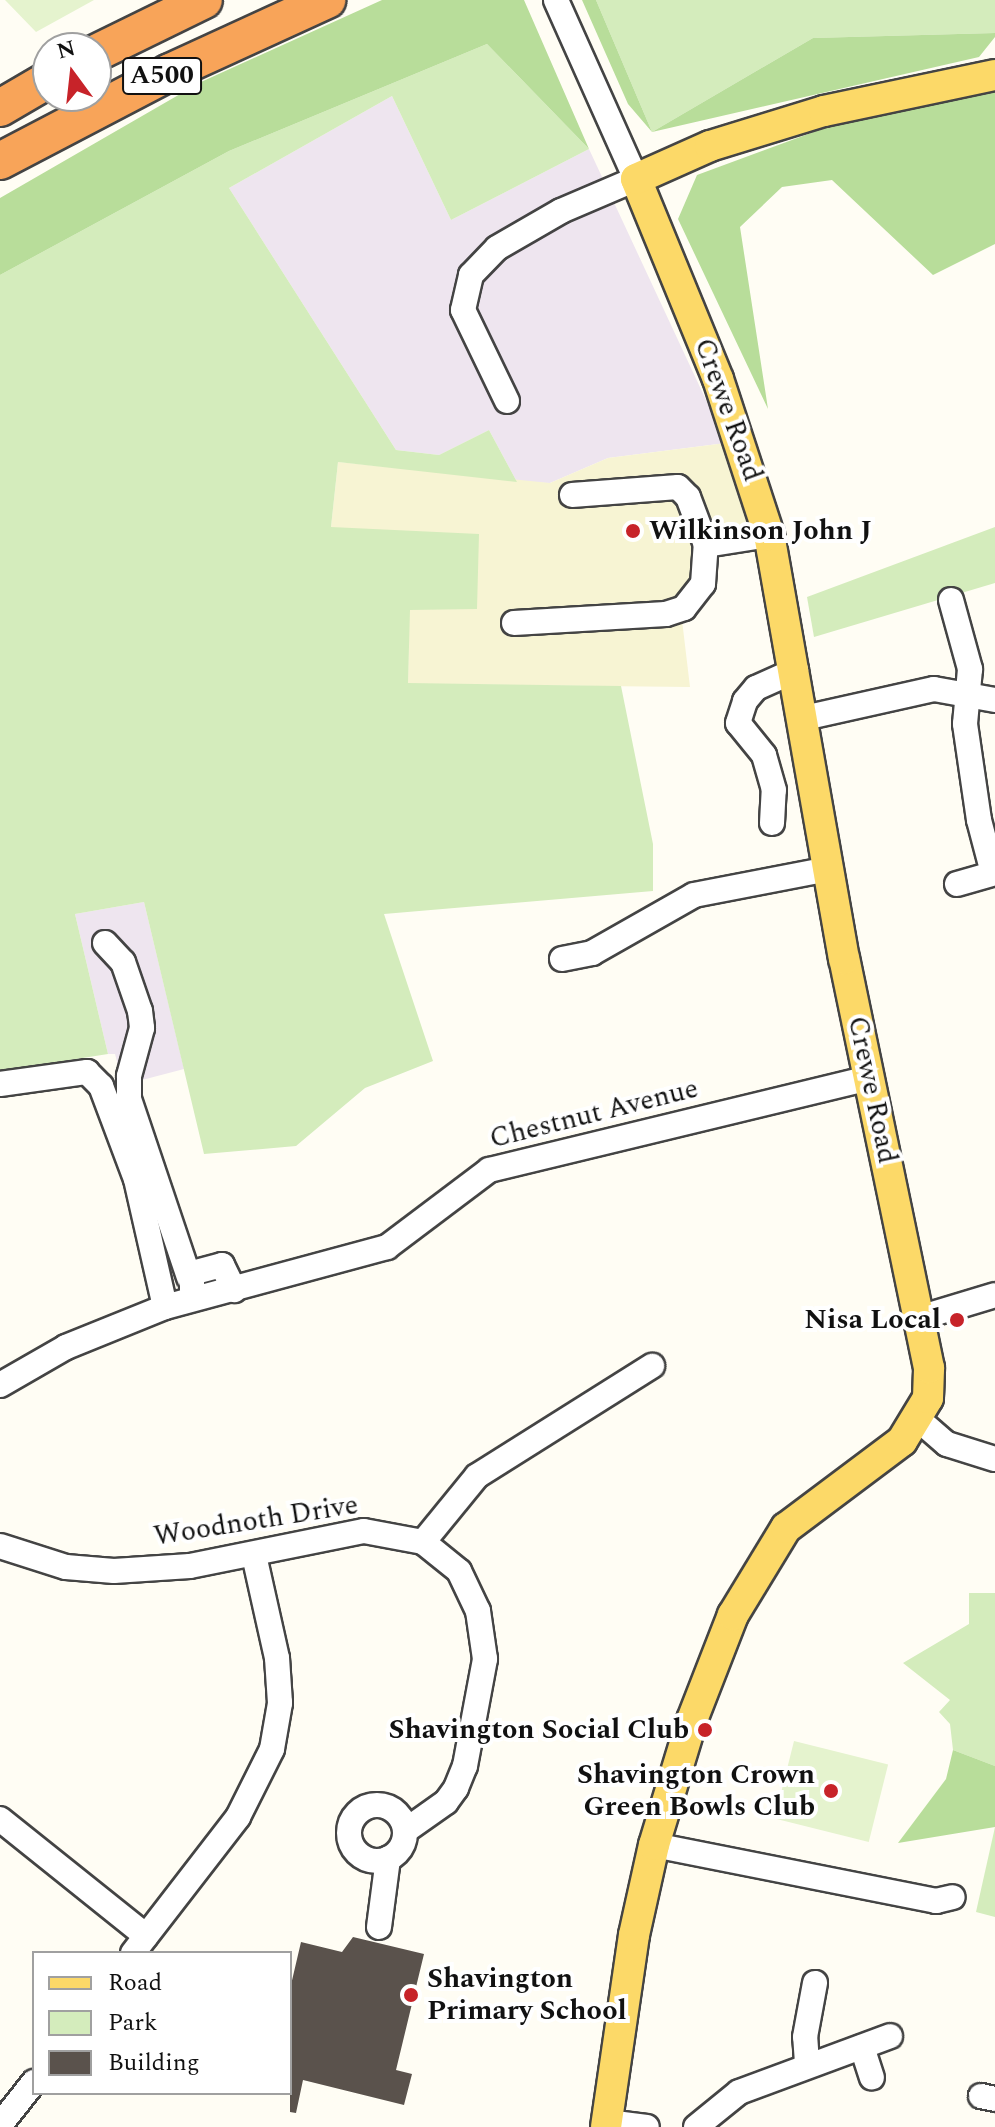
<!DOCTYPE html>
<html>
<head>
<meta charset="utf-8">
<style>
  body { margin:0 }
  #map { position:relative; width:995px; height:2127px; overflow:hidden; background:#fffdf4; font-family:Spectral,serif }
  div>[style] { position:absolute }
  .industrial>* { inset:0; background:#eee5ef }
  .farmland>* { inset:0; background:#f7f4d3 }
  .green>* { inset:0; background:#d4ecbc }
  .forest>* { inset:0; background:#b8dd9a }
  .pitch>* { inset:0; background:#e5f3ce; transform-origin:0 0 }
  .building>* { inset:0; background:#5a524c }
  .roads { filter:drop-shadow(2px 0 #444) drop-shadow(-2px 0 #444) drop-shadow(0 2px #444) drop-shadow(0 -2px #444) }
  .minor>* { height:24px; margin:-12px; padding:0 12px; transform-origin:12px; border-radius:12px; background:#fff }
  .minor>.ring { margin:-12px; padding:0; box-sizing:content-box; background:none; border:24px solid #fff; border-radius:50% }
  .major>* { height:30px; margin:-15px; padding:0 15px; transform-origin:15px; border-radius:15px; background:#fcd968 }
  .highway>* { height:36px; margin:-18px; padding:0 18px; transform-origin:18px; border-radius:18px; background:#f8a459 }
  .dots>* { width:22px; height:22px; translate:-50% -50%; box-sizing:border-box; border:4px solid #fff; border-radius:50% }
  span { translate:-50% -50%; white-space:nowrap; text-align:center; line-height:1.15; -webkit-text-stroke:8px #fff; paint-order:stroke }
  .shield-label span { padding:2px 6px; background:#fff; border:2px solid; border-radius:6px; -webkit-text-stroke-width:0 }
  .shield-label { font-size:26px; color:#111; font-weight:700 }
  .street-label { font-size:28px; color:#111 }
  .poi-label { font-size:28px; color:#111; font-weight:700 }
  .left { translate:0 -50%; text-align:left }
  .right { translate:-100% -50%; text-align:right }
  .legend { position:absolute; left:32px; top:1951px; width:260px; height:144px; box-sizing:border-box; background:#fff; border:2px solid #a0a0a0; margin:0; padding:10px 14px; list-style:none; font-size:24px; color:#111 }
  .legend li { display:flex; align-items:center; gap:16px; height:40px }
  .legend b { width:40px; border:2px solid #a0a0a0 }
  .north { position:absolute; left:32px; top:32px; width:80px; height:80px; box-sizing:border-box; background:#fff; border:2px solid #a0a0a0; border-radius:50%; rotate:345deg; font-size:22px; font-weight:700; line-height:32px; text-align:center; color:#111 }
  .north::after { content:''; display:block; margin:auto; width:28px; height:36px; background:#c72329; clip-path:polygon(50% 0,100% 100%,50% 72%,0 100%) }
</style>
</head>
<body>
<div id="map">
  <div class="industrial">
    <div style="clip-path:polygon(392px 96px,451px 220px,589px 149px,726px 443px,608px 458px,550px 483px,517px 482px,489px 430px,439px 455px,396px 450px,229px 188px)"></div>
    <div style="clip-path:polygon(144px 902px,184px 1069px,123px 1085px,115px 1054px,108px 1054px,75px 914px)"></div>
  </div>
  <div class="farmland">
    <div style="clip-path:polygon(726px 443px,755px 550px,722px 553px,682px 620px,690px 687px,408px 684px,409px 609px,331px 527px,338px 462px,550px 483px,608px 458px)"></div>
  </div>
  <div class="green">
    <div style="clip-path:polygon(596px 0,995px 0,995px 33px,813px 38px,652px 132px)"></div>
    <div style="clip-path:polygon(487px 44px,589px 149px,451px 220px,392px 96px,229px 188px,396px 450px,439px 455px,489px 430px,517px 482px,338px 462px,331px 527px,479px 534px,477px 609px,410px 610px,408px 683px,621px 686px,653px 844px,653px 891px,384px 914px,433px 1061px,365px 1088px,296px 1146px,204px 1154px,144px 902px,75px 914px,108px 1054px,0 1071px,0 275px,229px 151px)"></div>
    <div style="clip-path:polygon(995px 527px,995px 583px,814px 637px,807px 597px)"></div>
    <div style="clip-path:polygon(969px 1593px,995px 1593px,995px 1766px,953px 1750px,950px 1724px,939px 1712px,950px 1700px,903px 1663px,969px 1624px)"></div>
    <div style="clip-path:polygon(995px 1827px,995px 1917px,976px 1912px)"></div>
  </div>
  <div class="forest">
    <div style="clip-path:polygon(382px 0,524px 0,589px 149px,487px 44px,229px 151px,0 275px,0 198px,201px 82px)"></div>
    <div style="clip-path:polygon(582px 0,596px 0,652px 132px,813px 38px,995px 33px,995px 37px,979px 57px,652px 132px,628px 104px)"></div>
    <div style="clip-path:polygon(995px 89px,995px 244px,933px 275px,832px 180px,782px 187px,740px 227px,768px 409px,678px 219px,697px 175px,849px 119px)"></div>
    <div style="clip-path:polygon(953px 1750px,995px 1766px,995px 1827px,898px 1843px,946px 1779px)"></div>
  </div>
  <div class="pitch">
    <div style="clip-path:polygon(5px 0,94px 0,36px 32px)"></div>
    <div style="left:794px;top:1741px;width:97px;height:80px;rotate:14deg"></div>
  </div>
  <div class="building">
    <div style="clip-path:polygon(353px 1937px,424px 1954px,396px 2070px,412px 2074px,404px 2105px,303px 2080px,296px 2113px,290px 2112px,290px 1989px,301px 1942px,342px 1952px)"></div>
  </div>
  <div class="roads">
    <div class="minor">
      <div style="left:507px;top:401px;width:101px;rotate:-115.8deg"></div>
      <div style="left:463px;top:310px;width:36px;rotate:-77deg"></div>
      <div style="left:471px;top:275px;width:37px;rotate:-46deg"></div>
      <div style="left:497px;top:248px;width:74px;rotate:-30deg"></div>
      <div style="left:561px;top:211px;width:82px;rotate:-23.1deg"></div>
      <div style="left:636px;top:179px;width:196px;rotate:-114.1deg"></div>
      <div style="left:572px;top:495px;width:106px;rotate:-4.3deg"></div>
      <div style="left:678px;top:487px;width:14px;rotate:45deg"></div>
      <div style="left:688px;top:497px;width:51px;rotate:69.4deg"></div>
      <div style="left:951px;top:600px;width:72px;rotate:74.6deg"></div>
      <div style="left:970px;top:669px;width:55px;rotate:95.2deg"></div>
      <div style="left:965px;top:724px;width:97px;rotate:81.7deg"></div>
      <div style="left:979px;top:820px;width:55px;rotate:75.2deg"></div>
      <div style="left:514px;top:623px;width:152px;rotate:-3.4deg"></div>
      <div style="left:666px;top:614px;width:19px;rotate:-18deg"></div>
      <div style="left:684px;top:608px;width:31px;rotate:-52deg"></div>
      <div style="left:703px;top:584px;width:39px;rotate:-86deg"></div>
      <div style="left:706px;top:545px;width:64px;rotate:-9deg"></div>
      <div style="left:804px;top:718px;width:133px;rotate:-12.6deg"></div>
      <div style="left:934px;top:689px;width:62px;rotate:10.2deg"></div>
      <div style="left:772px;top:823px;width:33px;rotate:-87deg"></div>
      <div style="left:774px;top:790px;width:36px;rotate:-106deg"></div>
      <div style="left:764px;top:755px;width:41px;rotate:-129.1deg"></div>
      <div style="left:738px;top:723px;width:23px;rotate:-72deg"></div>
      <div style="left:745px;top:701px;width:17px;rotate:-50deg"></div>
      <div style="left:756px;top:688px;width:44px;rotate:-24.2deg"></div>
      <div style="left:957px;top:884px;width:40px;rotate:-16deg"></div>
      <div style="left:105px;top:943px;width:26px;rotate:47deg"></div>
      <div style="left:123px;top:962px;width:52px;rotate:70.9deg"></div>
      <div style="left:140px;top:1011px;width:17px;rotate:83deg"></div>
      <div style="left:142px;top:1028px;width:50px;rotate:105.2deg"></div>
      <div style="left:129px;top:1076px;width:23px;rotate:90deg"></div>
      <div style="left:129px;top:1099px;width:188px;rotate:71.4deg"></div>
      <div style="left:562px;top:959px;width:31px;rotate:-11deg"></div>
      <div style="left:592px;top:953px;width:117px;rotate:-29.6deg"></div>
      <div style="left:694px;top:895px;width:137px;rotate:-10.9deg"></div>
      <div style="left:0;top:1084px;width:88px;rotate:-7.9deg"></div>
      <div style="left:87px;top:1072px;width:20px;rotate:45deg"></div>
      <div style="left:101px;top:1086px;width:99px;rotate:69.4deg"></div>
      <div style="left:136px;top:1179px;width:131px;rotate:77.2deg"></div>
      <div style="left:192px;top:1290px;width:17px;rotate:-90deg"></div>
      <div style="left:192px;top:1273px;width:31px;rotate:-15deg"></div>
      <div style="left:222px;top:1265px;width:28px;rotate:64deg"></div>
      <div style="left:919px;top:1318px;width:79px;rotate:-16.8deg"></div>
      <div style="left:0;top:1385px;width:76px;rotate:-29.9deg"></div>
      <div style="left:66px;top:1347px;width:107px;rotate:-22deg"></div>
      <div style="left:165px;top:1307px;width:230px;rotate:-15.1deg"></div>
      <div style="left:387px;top:1247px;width:128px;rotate:-37deg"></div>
      <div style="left:489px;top:1170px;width:392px;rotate:-13.6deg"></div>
      <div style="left:919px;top:1420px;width:37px;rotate:41deg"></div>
      <div style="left:947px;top:1444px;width:50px;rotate:17.4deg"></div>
      <div style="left:0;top:1546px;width:69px;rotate:17.7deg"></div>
      <div style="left:66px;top:1567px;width:48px;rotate:4.8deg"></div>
      <div style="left:114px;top:1571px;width:76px;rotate:-3.8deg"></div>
      <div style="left:190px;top:1566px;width:177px;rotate:-11.4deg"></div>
      <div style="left:364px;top:1531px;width:60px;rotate:10.6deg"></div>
      <div style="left:423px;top:1542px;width:85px;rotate:-50.7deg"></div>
      <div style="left:477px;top:1476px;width:207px;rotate:-32.2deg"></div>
      <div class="ring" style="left:349px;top:1805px;width:32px;height:32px"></div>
      <div style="left:0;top:1819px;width:187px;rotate:38.7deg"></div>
      <div style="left:405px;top:1831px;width:50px;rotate:-35.3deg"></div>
      <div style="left:446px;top:1802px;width:17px;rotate:-54deg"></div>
      <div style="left:456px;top:1788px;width:24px;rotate:-68deg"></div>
      <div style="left:465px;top:1766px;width:109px;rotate:-79.4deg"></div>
      <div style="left:485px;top:1659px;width:49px;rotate:-98.3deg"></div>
      <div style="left:478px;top:1611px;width:44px;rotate:-115.4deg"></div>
      <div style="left:459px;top:1571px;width:46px;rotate:-141.1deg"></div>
      <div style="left:654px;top:1845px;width:288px;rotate:11.2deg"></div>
      <div style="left:936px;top:1901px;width:17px;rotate:-13deg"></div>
      <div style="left:379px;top:1927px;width:69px;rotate:-82.5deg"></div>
      <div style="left:133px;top:1953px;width:172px;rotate:-52.3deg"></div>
      <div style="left:238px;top:1817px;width:76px;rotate:-63.4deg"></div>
      <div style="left:272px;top:1749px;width:47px;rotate:-80.1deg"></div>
      <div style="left:280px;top:1703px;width:45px;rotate:-93.8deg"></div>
      <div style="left:277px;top:1658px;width:106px;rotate:-102.6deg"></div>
      <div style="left:862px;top:2047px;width:32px;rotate:72deg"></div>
      <div style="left:807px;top:2063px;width:26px;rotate:-94deg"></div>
      <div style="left:805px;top:2037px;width:55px;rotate:-79.5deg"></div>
      <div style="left:981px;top:2096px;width:14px;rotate:12deg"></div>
      <div style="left:607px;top:2122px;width:40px;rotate:7.1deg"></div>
      <div style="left:0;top:2125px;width:55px;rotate:-51.7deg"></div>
      <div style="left:696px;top:2127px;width:55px;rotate:-39.1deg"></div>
      <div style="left:739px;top:2092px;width:161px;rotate:-20.3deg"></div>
    </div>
    <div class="major">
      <div style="left:606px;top:2127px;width:194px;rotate:-81.7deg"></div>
      <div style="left:634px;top:1935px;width:92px;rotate:-77.5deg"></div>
      <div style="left:654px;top:1845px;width:131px;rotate:-73.1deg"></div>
      <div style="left:692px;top:1720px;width:113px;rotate:-68.7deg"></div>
      <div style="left:733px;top:1615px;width:102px;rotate:-58.7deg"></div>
      <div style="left:786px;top:1528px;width:145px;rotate:-36.9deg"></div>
      <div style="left:902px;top:1441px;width:50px;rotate:-58.8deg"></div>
      <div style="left:928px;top:1398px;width:30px;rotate:-88deg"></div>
      <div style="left:929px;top:1368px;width:418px;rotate:-101.7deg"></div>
      <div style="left:844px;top:959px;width:431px;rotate:-100deg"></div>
      <div style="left:769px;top:535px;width:164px;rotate:-108.1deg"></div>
      <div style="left:718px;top:379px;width:216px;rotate:-112.3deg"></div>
      <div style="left:636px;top:179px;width:81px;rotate:-24deg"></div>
      <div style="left:710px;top:146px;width:119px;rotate:-17.1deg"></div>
      <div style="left:824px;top:111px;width:175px;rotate:-11.9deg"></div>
    </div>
    <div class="highway">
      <div style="left:96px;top:53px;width:120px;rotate:-26.1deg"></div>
      <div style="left:0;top:108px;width:56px;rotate:-30.3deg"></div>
      <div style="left:0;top:161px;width:192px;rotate:-27.6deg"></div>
      <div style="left:170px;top:72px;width:173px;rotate:-24.6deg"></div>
    </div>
  </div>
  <div class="dots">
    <div style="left:633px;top:531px;background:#c72329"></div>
    <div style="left:957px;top:1320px;background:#c72329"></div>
    <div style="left:705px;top:1730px;background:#c72329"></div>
    <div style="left:831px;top:1791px;background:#c72329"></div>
    <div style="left:411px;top:1995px;background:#c72329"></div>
  </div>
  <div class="shield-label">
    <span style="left:162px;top:76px">A500</span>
  </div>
  <div class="street-label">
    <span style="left:728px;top:410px;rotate:70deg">Crewe Road</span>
    <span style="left:872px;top:1090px;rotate:78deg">Crewe Road</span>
    <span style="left:594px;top:1114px;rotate:-14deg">Chestnut Avenue</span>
    <span style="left:256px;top:1521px;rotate:-9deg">Woodnoth Drive</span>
  </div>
  <div class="poi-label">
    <span class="left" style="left:649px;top:531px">Wilkinson John J</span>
    <span class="right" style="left:941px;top:1320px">Nisa Local</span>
    <span class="right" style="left:689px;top:1730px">Shavington Social Club</span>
    <span class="right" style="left:815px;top:1791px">Shavington Crown<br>Green Bowls Club</span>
    <span class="left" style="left:427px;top:1995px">Shavington<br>Primary School</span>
  </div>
  <ul class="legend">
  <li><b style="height:10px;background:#fcd968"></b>Road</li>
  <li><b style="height:22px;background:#d4ecbc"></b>Park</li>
  <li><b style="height:22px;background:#5a524c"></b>Building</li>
  </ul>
  <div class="north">N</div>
</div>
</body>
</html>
